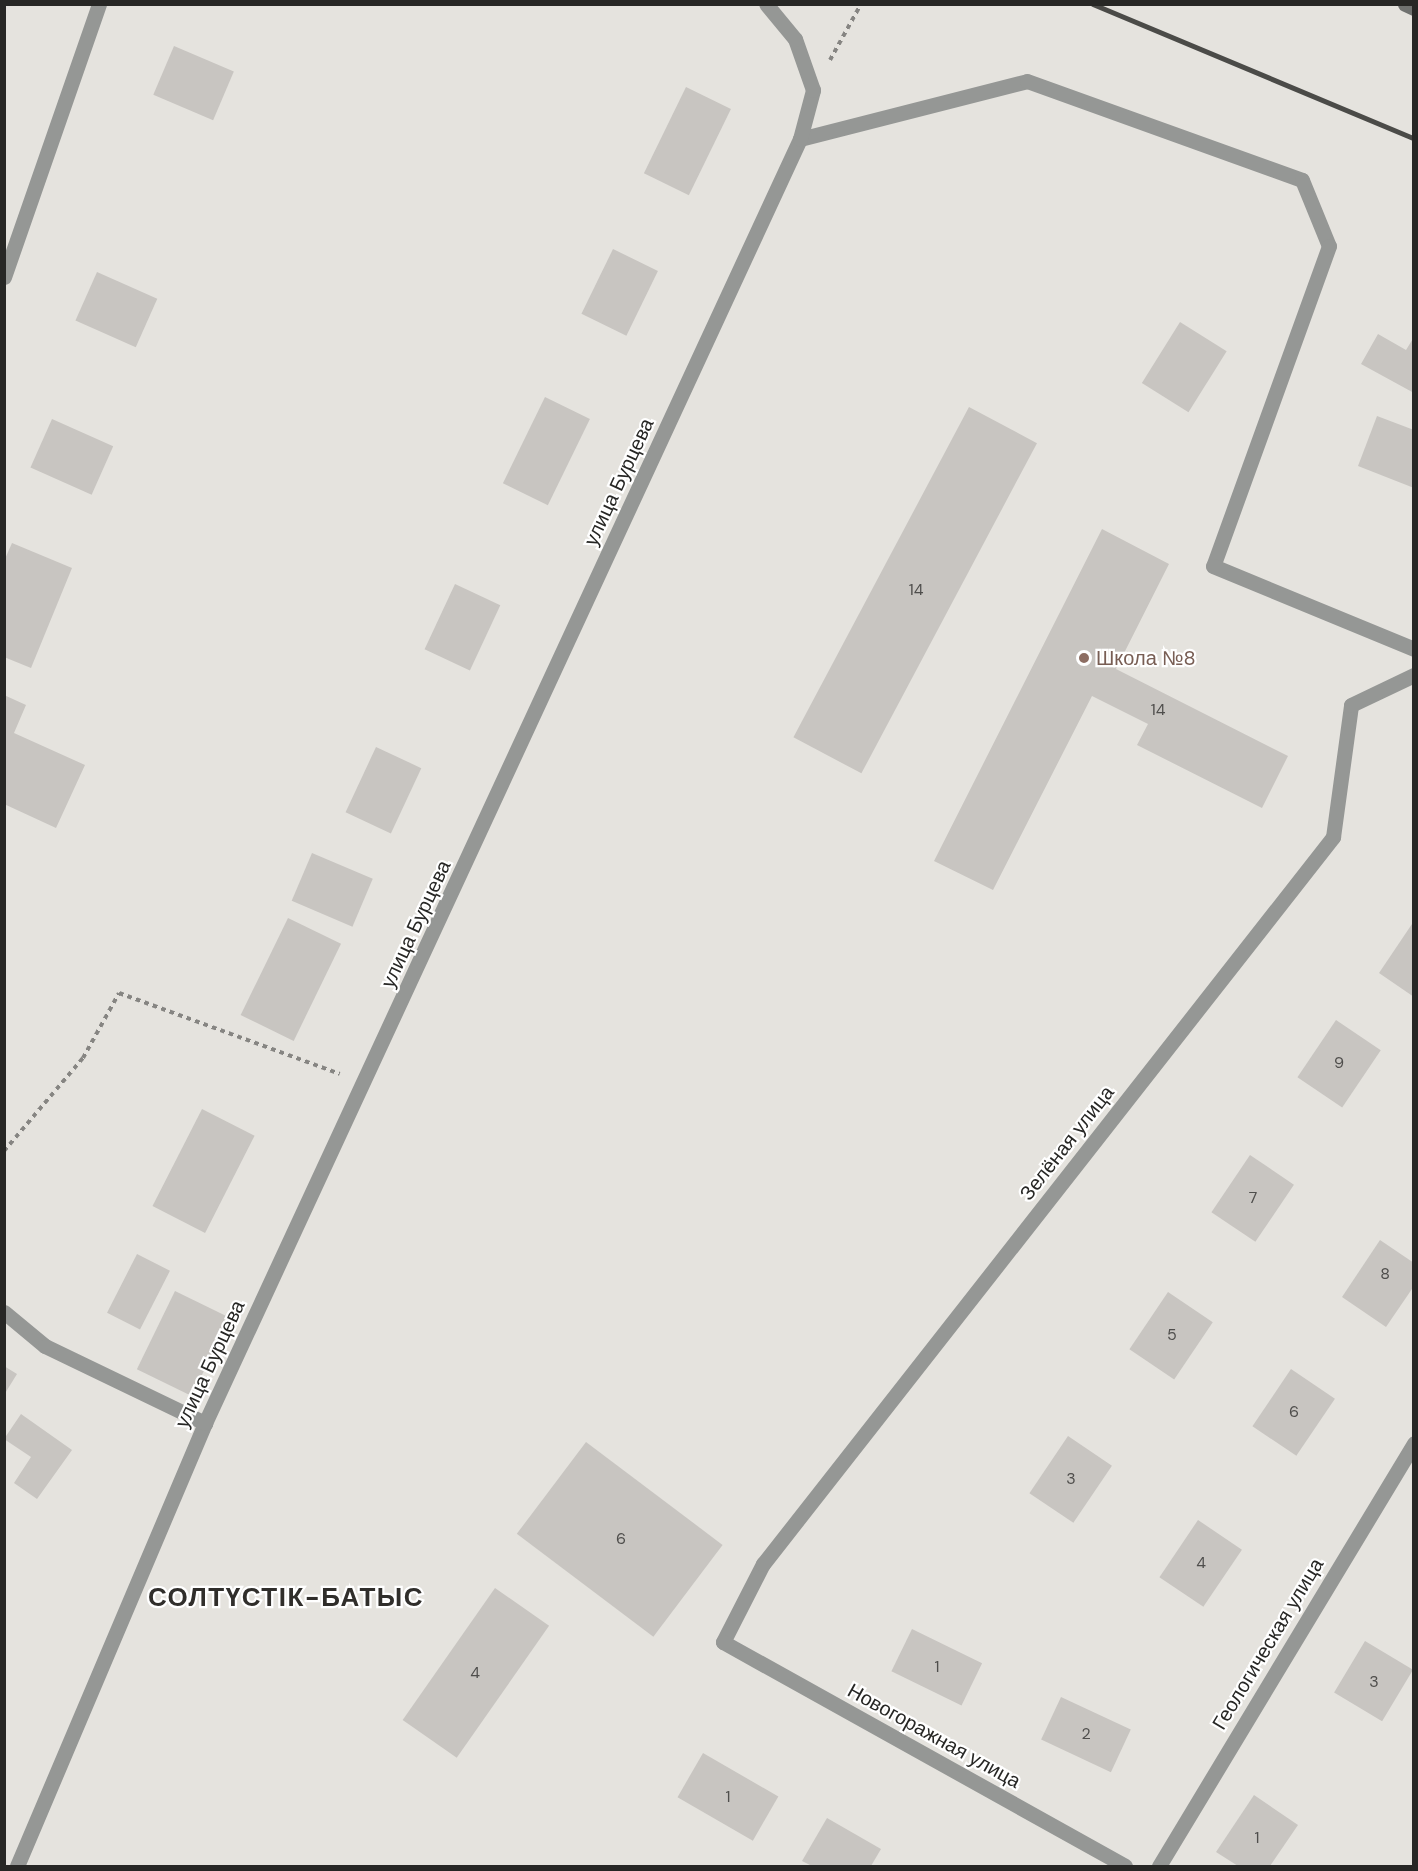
<!DOCTYPE html>
<html>
<head>
<meta charset="utf-8">
<style>
  body { margin:0 }
  #map { position:relative; width:1418px; height:1871px; overflow:hidden; background:#e5e3de; font-family:"DM Sans",sans-serif }
  div>[style] { position:absolute }
  .building>* { inset:0; background:#c8c5c1; transform-origin:0 0 }
  .path>* { height:4px; margin-top:-2px; transform-origin:0; background:repeating-linear-gradient(90deg,#868582 0 4.5px,transparent 0 9px) }
  .lane>* { height:15px; margin:-7.5px; padding:0 7.5px; transform-origin:7.5px; border-radius:7.5px; background:#959795 }
  .street>* { height:15px; margin:-7.5px; padding:0 7.5px; transform-origin:7.5px; border-radius:7.5px; background:#959795 }
  .secondary>* { height:15px; margin:-7.5px; padding:0 7.5px; transform-origin:7.5px; border-radius:7.5px; background:#707270 }
  .rail>* { height:4.5px; margin:-2.25px; padding:0 2.25px; transform-origin:2.25px; border-radius:2.25px; background:#4b4b48 }
  .dots>* { width:16px; height:16px; translate:-50% -50%; box-sizing:border-box; border:3px solid #fff; border-radius:50% }
  span { translate:-50% -50%; white-space:nowrap; text-align:center; line-height:1.15; -webkit-text-stroke:4.5px #fff; paint-order:stroke }
  .number-label { font-size:16px; color:#4f4e4c }
  .number-label span { -webkit-text-stroke-width:0 }
  .street-label { font-size:20px; color:#272725 }
  .education-label { font-size:20px; color:#785e54 }
  .left { translate:0 -50%; text-align:left }
  .district-label { font-size:26px; color:#302e2b; font-weight:700; letter-spacing:1.5px }
  .frame { position:absolute; inset:0; border:6px solid #272725; pointer-events:none }
</style>
</head>
<body>
<div id="map">
  <div class="building">
    <div style="left:174px;top:46px;width:65px;height:53px;rotate:23deg"></div>
    <div style="left:686px;top:87px;width:50px;height:96px;rotate:26deg"></div>
    <div style="left:613px;top:249px;width:50px;height:72px;rotate:26deg"></div>
    <div style="left:97px;top:272px;width:66px;height:53px;rotate:24deg"></div>
    <div style="left:1180px;top:322px;width:55px;height:72px;rotate:32deg"></div>
    <div style="clip-path:polygon(1378px 334px,1406px 350px,1414px 337px,1414px 393px,1361px 364px)"></div>
    <div style="left:545px;top:397px;width:50px;height:96px;rotate:26deg"></div>
    <div style="left:969px;top:407px;width:77px;height:374px;rotate:28deg"></div>
    <div style="clip-path:polygon(1377px 416px,1414px 430px,1414px 488px,1358px 466px)"></div>
    <div style="left:52px;top:419px;width:67px;height:53px;rotate:24deg"></div>
    <div style="clip-path:polygon(1102px 529px,1169px 564px,1116px 669px,1288px 756px,1262px 808px,1137px 745px,1148px 724px,1092px 696px,993px 890px,934px 861px)"></div>
    <div style="clip-path:polygon(12px 543px,72px 568px,31px 668px,4px 657px,4px 561px)"></div>
    <div style="left:455px;top:584px;width:50px;height:72px;rotate:25deg"></div>
    <div style="clip-path:polygon(4px 695px,26px 705px,14px 733px,85px 765px,56px 828px,4px 804px)"></div>
    <div style="left:376px;top:747px;width:50px;height:72px;rotate:25deg"></div>
    <div style="left:312px;top:853px;width:66px;height:52px;rotate:23deg"></div>
    <div style="left:288px;top:918px;width:59px;height:108px;rotate:26deg"></div>
    <div style="clip-path:polygon(1414px 921px,1414px 997px,1379px 973px)"></div>
    <div style="left:1336px;top:1020px;width:54px;height:69px;rotate:34deg"></div>
    <div style="left:202px;top:1109px;width:59px;height:109px;rotate:27deg"></div>
    <div style="left:1250px;top:1155px;width:53px;height:69px;rotate:34deg"></div>
    <div style="clip-path:polygon(1380px 1240px,1414px 1263px,1414px 1286px,1386px 1327px,1342px 1297px)"></div>
    <div style="left:137px;top:1254px;width:37px;height:66px;rotate:27deg"></div>
    <div style="left:175px;top:1291px;width:61px;height:87px;rotate:26deg"></div>
    <div style="left:1168px;top:1292px;width:54px;height:69px;rotate:34deg"></div>
    <div style="clip-path:polygon(4px 1366px,17px 1374px,4px 1395px)"></div>
    <div style="left:1291px;top:1369px;width:53px;height:69px;rotate:34deg"></div>
    <div style="clip-path:polygon(21px 1414px,72px 1450px,37px 1499px,14px 1483px,31px 1457px,4px 1439px)"></div>
    <div style="left:1068px;top:1436px;width:53px;height:69px;rotate:34deg"></div>
    <div style="left:586px;top:1442px;width:171px;height:115px;rotate:37deg"></div>
    <div style="left:1198px;top:1520px;width:53px;height:69px;rotate:34deg"></div>
    <div style="left:495px;top:1588px;width:66px;height:161px;rotate:35deg"></div>
    <div style="left:912px;top:1629px;width:78px;height:47px;rotate:26deg"></div>
    <div style="left:1365px;top:1641px;width:56px;height:60px;rotate:31deg"></div>
    <div style="left:1061px;top:1697px;width:77px;height:47px;rotate:25deg"></div>
    <div style="left:703px;top:1753px;width:87px;height:51px;rotate:30deg"></div>
    <div style="clip-path:polygon(1254px 1795px,1298px 1825px,1270px 1866px,1238px 1866px,1216px 1852px)"></div>
    <div style="clip-path:polygon(827px 1818px,881px 1849px,871px 1866px,812px 1866px,802px 1861px)"></div>
  </div>
  <div class="path">
    <div style="left:830px;top:60px;width:64px;rotate:-61deg"></div>
    <div style="left:4px;top:1151px;width:122px;rotate:-49.7deg"></div>
    <div style="left:83px;top:1058px;width:74px;rotate:-61deg"></div>
    <div style="left:119px;top:993px;width:235px;rotate:20.1deg"></div>
  </div>
  <div class="lane">
    <div style="left:800px;top:139px;width:234px;rotate:-14.3deg"></div>
    <div style="left:1027px;top:81px;width:292px;rotate:19.8deg"></div>
    <div style="left:1302px;top:180px;width:71px;rotate:67.8deg"></div>
    <div style="left:1329px;top:246px;width:340px;rotate:109.9deg"></div>
    <div style="left:1213px;top:566px;width:217px;rotate:22.4deg"></div>
    <div style="left:4px;top:1312px;width:53px;rotate:39.7deg"></div>
    <div style="left:45px;top:1346px;width:178px;rotate:25.7deg"></div>
    <div style="left:723px;top:1642px;width:88px;rotate:-62.9deg"></div>
    <div style="left:763px;top:1564px;width:924px;rotate:-51.9deg"></div>
    <div style="left:1333px;top:837px;width:133px;rotate:-82.2deg"></div>
    <div style="left:1351px;top:705px;width:70px;rotate:-25.5deg"></div>
    <div style="left:1159px;top:1866px;width:494px;rotate:-58.9deg"></div>
  </div>
  <div class="street">
    <div style="left:4px;top:277px;width:289px;rotate:-70.8deg"></div>
    <div style="left:723px;top:1642px;width:460px;rotate:29.1deg"></div>
    <div style="left:17px;top:1866px;width:481px;rotate:-67deg"></div>
    <div style="left:205px;top:1423px;width:1415px;rotate:-65.14deg"></div>
    <div style="left:800px;top:139px;width:51px;rotate:-75.1deg"></div>
    <div style="left:813px;top:90px;width:54px;rotate:-109.4deg"></div>
    <div style="left:795px;top:39px;width:45px;rotate:-129.6deg"></div>
  </div>
  <div class="secondary">
    <div style="left:1405px;top:4px;width:10px;rotate:24deg"></div>
  </div>
  <div class="rail">
    <div style="left:1093px;top:4px;width:348px;rotate:22.7deg"></div>
  </div>
  <div class="dots">
    <div style="left:1084px;top:658px;background:#8d6e63"></div>
  </div>
  <div class="number-label">
    <span style="left:916px;top:590px">14</span>
    <span style="left:1158px;top:710px">14</span>
    <span style="left:1339px;top:1063px">9</span>
    <span style="left:1253px;top:1198px">7</span>
    <span style="left:1385px;top:1274px">8</span>
    <span style="left:1172px;top:1335px">5</span>
    <span style="left:1294px;top:1412px">6</span>
    <span style="left:1071px;top:1479px">3</span>
    <span style="left:621px;top:1539px">6</span>
    <span style="left:1201px;top:1563px">4</span>
    <span style="left:937px;top:1667px">1</span>
    <span style="left:475px;top:1673px">4</span>
    <span style="left:1374px;top:1682px">3</span>
    <span style="left:1086px;top:1734px">2</span>
    <span style="left:728px;top:1797px">1</span>
    <span style="left:1257px;top:1838px">1</span>
  </div>
  <div class="street-label">
    <span style="left:619px;top:482px;rotate:-65deg">улица Бурцева</span>
    <span style="left:416px;top:924px;rotate:-65deg">улица Бурцева</span>
    <span style="left:1067px;top:1143px;rotate:-52deg">Зелёная улица</span>
    <span style="left:210px;top:1364px;rotate:-65deg">улица Бурцева</span>
    <span style="left:1268px;top:1644px;rotate:-59deg">Геологическая улица</span>
    <span style="left:934px;top:1736px;rotate:29deg">Новогоражная улица</span>
  </div>
  <div class="education-label">
    <span class="left" style="left:1096px;top:658px">Школа №8</span>
  </div>
  <div class="district-label">
    <span style="left:286px;top:1598px">СОЛТҮСТІК-БАТЫС</span>
  </div>
  <div class="frame"></div>
</div>
</body>
</html>
